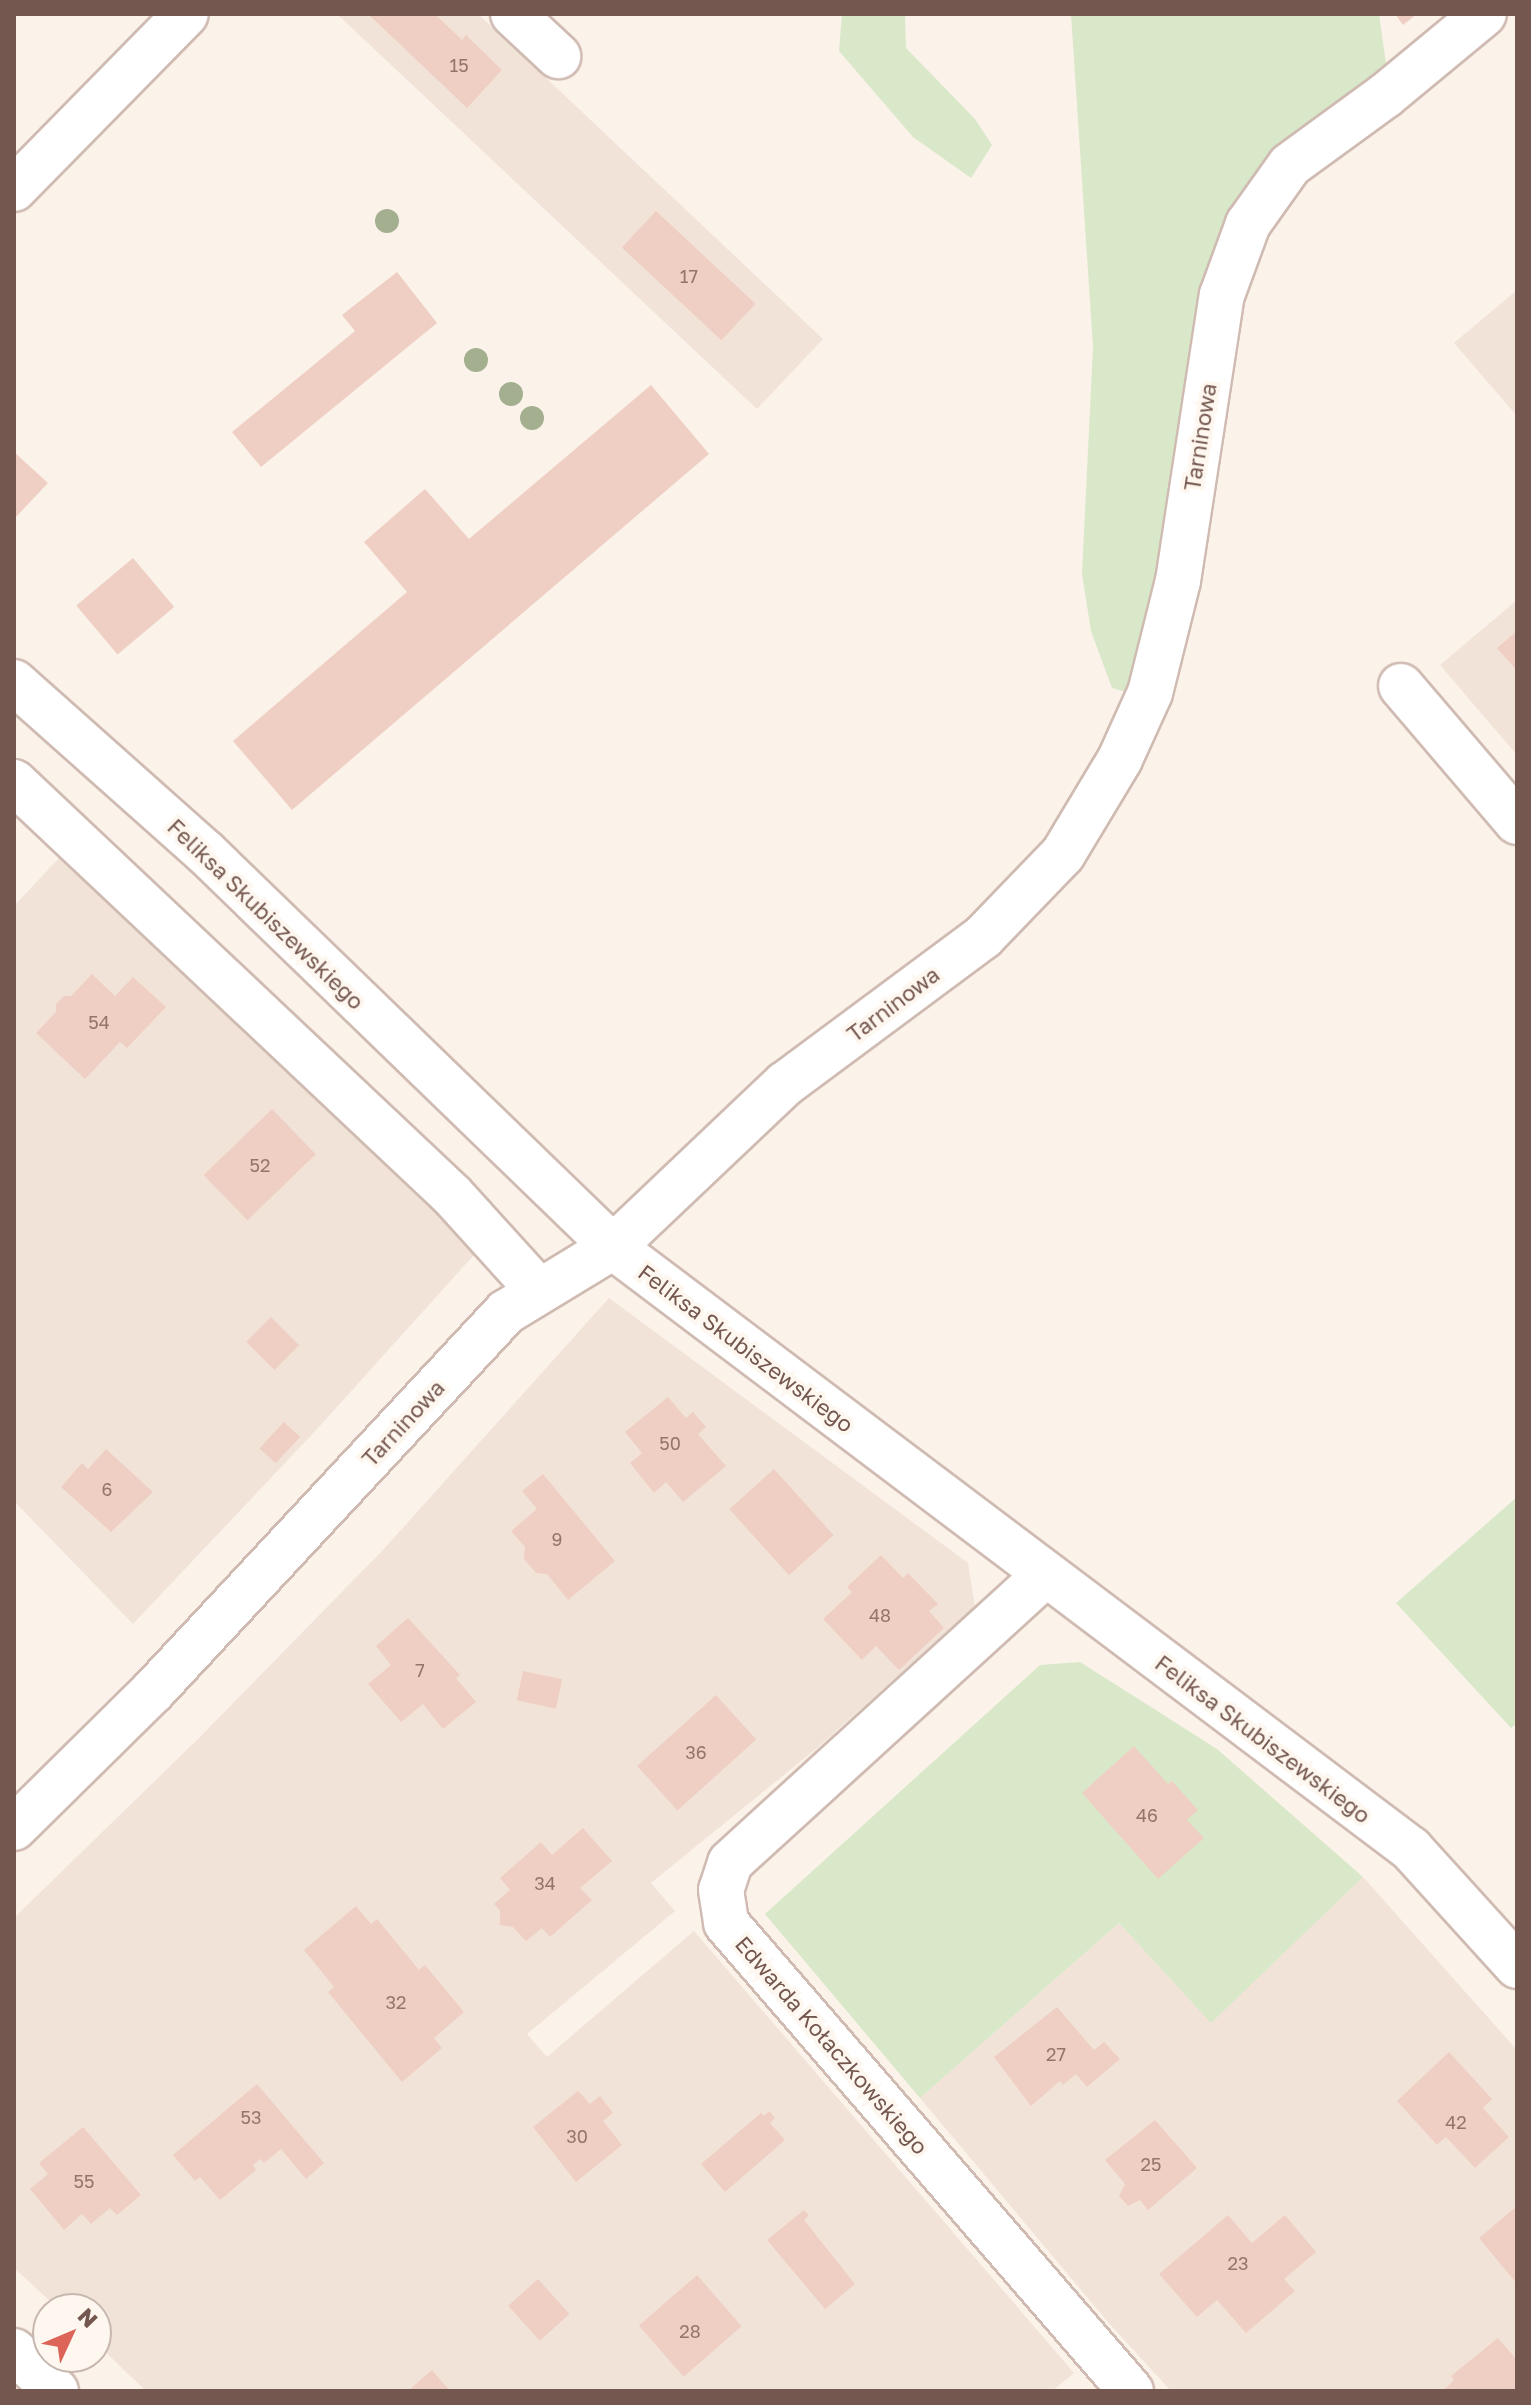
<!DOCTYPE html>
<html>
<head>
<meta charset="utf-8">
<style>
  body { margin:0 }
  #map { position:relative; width:1531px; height:2405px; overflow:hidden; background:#fbf2ea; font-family:"Golos Text",sans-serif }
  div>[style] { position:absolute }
  .residential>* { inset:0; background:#f2e3d8 }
  .green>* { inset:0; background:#d9e8c8 }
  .building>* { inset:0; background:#efcfc3; transform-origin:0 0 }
  .roads { filter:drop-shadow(2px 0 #cfbbb2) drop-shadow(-2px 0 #cfbbb2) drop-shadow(0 2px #cfbbb2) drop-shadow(0 -2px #cfbbb2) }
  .minor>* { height:44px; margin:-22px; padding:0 22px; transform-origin:22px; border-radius:22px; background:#fff }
  .trees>* { width:24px; height:24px; margin:-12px; border-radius:50%; background:#a4af90 }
  span { translate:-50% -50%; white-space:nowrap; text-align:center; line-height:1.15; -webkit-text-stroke:8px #fef7f0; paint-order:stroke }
  .number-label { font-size:18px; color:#93756b }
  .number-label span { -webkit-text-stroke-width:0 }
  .street-label { font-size:22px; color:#74574e }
  .frame { position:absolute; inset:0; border:16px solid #74574e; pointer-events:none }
  .north { position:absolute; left:32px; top:2293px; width:80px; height:80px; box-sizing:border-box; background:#fef7f0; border:2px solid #c7b7af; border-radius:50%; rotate:46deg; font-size:22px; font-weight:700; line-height:32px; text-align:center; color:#74574e }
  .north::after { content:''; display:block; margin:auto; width:28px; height:36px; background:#dc6458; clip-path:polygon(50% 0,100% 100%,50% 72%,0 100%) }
</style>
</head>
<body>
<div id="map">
  <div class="residential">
    <div style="clip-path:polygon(337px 14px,478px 14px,823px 339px,757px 409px)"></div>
    <div style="clip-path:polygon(1517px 290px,1517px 416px,1454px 343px)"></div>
    <div style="clip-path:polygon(1517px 600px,1517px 755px,1440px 665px)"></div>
    <div style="clip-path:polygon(61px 856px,482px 1246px,317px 1429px,133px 1624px,14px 1501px,14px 906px)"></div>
    <div style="clip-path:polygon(609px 1298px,968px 1563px,975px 1607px,817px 1748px,651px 1883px,675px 1911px,527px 2034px,547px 2057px,694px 1931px,1074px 2373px,1052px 2391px,146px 2391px,96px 2343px,96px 2309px,59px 2309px,14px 2268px,14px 1918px,200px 1737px,383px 1550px)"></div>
    <div style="clip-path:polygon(1363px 1877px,1517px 2050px,1517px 2391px,1171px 2391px,1107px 2321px,920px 2098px,1119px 1923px,1211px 2022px)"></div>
  </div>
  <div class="green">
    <div style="clip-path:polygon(842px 14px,905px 14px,906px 48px,975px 119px,992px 145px,971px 178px,913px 137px,839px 51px)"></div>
    <div style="clip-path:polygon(1071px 14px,1379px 14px,1388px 78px,1233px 212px,1134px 694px,1112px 688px,1091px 631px,1082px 574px,1093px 347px)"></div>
    <div style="clip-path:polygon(1517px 1497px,1517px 1723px,1511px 1728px,1396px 1603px)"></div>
    <div style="clip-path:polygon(1080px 1662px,1217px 1749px,1363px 1877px,1211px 2023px,1119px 1923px,920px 2098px,765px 1914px,1040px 1665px)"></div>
  </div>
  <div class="building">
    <div style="clip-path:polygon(368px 14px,435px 14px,462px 40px,466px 35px,502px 70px,467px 108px)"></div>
    <div style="clip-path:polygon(1395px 14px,1417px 14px,1403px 25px)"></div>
    <div style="left:656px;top:211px;width:136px;height:50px;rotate:43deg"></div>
    <div style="clip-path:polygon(397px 272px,437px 323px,261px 467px,232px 432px,355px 331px,342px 315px)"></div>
    <div style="clip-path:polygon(651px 385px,709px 454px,292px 810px,233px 741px,407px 592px,364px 542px,425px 489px,469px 539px)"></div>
    <div style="clip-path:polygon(14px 452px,48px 483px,14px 519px)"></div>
    <div style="left:133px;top:558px;width:64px;height:74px;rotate:50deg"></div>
    <div style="clip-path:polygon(1517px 631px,1517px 671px,1497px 648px)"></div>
    <div style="clip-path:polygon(92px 974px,115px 996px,133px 977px,166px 1007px,127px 1048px,120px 1042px,85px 1079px,36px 1033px,56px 1012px,56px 1004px,64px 996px,71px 996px)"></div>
    <div style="left:272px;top:1109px;width:63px;height:95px;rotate:46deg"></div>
    <div style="left:271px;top:1317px;width:40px;height:35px;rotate:45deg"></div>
    <div style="clip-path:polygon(668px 1397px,686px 1418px,693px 1412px,706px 1427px,698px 1434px,726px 1466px,683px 1502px,666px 1482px,654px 1493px,630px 1463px,642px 1453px,625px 1432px)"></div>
    <div style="left:284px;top:1422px;width:22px;height:36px;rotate:43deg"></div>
    <div style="clip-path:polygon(106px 1449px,153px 1492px,111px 1532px,61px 1487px,82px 1463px,88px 1469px)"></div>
    <div style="left:774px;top:1469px;width:89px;height:60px;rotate:48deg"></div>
    <div style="clip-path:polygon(543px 1474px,615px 1561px,568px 1600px,547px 1574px,536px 1573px,524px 1559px,525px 1547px,511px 1531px,537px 1509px,522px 1491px)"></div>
    <div style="clip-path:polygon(881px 1555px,903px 1578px,908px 1573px,938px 1604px,929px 1611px,944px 1628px,899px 1670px,876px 1646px,862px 1660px,823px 1619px,852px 1592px,847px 1587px)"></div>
    <div style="clip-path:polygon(408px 1618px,460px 1675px,456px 1678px,476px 1702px,443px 1729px,423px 1704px,401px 1722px,368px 1684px,391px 1665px,376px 1646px)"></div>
    <div style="left:523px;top:1671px;width:40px;height:30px;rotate:12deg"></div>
    <div style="left:716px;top:1695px;width:60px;height:106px;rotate:48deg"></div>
    <div style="clip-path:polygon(1134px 1746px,1168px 1784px,1172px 1781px,1198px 1810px,1187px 1820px,1204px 1838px,1158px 1879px,1082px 1793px)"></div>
    <div style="clip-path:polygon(583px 1828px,612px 1861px,580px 1888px,592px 1900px,550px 1937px,542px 1928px,526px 1941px,513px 1927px,500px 1925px,500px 1911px,494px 1904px,510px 1890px,500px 1878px,541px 1842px,552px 1855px)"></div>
    <div style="clip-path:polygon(356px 1906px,371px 1924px,377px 1919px,419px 1970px,425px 1965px,464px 2012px,434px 2038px,442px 2048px,402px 2082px,328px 1992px,334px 1987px,304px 1950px)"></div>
    <div style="clip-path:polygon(1057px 2007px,1094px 2050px,1104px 2042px,1120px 2059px,1087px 2087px,1076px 2074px,1063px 2085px,1060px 2081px,1031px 2106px,994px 2057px)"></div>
    <div style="clip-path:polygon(1449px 2052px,1492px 2099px,1483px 2108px,1509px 2137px,1475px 2168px,1446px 2137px,1437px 2145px,1397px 2101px)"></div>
    <div style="clip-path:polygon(257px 2084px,324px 2163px,306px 2179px,281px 2149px,264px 2163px,260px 2159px,253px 2165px,256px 2170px,220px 2200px,200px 2177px,195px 2181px,173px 2155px)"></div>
    <div style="clip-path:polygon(578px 2091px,590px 2104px,600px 2096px,613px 2113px,603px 2121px,622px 2145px,576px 2182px,533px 2127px)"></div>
    <div style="clip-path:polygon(769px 2111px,775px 2118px,770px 2123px,785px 2140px,725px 2192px,701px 2164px,761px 2113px,764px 2116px)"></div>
    <div style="clip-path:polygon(1155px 2120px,1197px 2168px,1148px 2210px,1140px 2200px,1128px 2206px,1119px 2196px,1125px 2184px,1105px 2160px)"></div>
    <div style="clip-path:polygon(83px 2127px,141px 2195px,117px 2215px,110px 2208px,91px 2224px,82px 2214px,64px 2230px,30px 2189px,48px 2174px,39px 2163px)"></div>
    <div style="clip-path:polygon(1517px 2206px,1517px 2284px,1479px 2238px)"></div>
    <div style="clip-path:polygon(804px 2210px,809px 2215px,804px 2220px,855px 2284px,825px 2309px,767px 2240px)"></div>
    <div style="clip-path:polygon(1228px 2215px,1252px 2243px,1285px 2215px,1316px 2252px,1284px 2279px,1295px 2291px,1246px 2333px,1217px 2300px,1197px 2317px,1159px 2274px)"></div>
    <div style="left:697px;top:2275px;width:68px;height:77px;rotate:49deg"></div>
    <div style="left:538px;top:2279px;width:47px;height:40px;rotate:48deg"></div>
    <div style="clip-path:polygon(1498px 2338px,1517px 2360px,1517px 2391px,1443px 2391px,1454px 2380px,1451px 2376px)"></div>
    <div style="clip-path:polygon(432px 2370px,450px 2391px,408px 2391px)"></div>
  </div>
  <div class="roads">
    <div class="minor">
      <div style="left:513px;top:14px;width:62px;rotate:43deg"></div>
      <div style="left:14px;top:189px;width:245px;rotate:-45.5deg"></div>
      <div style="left:14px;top:682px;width:256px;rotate:41.7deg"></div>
      <div style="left:205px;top:852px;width:568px;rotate:44.07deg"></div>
      <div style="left:613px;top:1247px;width:1000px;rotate:37.03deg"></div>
      <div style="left:1411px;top:1849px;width:158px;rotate:47.8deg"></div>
      <div style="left:1401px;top:686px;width:179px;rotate:49.5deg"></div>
      <div style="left:14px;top:782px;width:602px;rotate:43.32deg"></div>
      <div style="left:452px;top:1195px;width:130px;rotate:47.8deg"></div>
      <div style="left:1044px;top:1576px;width:425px;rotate:137.6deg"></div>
      <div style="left:730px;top:1863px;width:28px;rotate:108deg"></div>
      <div style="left:721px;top:1890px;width:33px;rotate:81deg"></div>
      <div style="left:726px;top:1923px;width:619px;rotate:49.13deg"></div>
      <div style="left:14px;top:1828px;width:195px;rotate:-44.6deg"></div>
      <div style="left:153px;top:1691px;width:518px;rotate:-47.03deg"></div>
      <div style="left:506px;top:1312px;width:125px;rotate:-31.3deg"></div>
      <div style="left:613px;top:1247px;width:237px;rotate:-43.5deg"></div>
      <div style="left:785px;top:1084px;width:247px;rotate:-36.6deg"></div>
      <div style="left:983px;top:937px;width:115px;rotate:-46.1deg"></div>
      <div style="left:1063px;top:854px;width:111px;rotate:-59deg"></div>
      <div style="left:1120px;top:759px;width:72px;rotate:-65.6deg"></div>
      <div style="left:1150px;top:693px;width:115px;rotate:-76deg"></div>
      <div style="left:1178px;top:581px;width:289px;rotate:-81.3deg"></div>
      <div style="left:1222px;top:295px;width:76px;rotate:-69.9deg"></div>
      <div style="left:1248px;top:224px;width:72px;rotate:-54.6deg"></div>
      <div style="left:1290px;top:165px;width:119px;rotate:-36.1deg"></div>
      <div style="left:1386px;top:95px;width:127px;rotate:-39.6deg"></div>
      <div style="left:14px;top:2351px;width:58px;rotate:43.6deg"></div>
    </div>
  </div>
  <div class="trees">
    <div style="left:387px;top:221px"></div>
    <div style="left:476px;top:360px"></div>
    <div style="left:511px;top:394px"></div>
    <div style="left:532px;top:418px"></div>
  </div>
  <div class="number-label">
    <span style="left:459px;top:65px">15</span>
    <span style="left:689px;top:276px">17</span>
    <span style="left:99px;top:1022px">54</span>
    <span style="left:260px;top:1165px">52</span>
    <span style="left:670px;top:1443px">50</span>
    <span style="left:107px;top:1489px">6</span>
    <span style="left:557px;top:1539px">9</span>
    <span style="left:880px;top:1615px">48</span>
    <span style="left:420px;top:1670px">7</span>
    <span style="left:696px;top:1752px">36</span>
    <span style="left:1147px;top:1815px">46</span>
    <span style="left:545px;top:1883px">34</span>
    <span style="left:396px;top:2002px">32</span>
    <span style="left:1056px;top:2054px">27</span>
    <span style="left:251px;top:2117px">53</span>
    <span style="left:1456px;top:2122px">42</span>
    <span style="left:577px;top:2136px">30</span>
    <span style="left:1151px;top:2164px">25</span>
    <span style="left:84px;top:2181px">55</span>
    <span style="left:1238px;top:2263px">23</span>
    <span style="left:690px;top:2331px">28</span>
  </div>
  <div class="street-label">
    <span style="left:1200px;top:437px;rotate:-81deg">Tarninowa</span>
    <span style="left:266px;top:914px;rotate:44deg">Feliksa Skubiszewskiego</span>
    <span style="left:893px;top:1004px;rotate:-37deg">Tarninowa</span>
    <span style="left:746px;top:1348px;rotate:37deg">Feliksa Skubiszewskiego</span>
    <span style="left:403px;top:1423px;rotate:-47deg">Tarninowa</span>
    <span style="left:1263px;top:1739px;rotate:37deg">Feliksa Skubiszewskiego</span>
    <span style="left:832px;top:2045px;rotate:49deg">Edwarda Kołaczkowskiego</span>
  </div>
  <div class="frame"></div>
  <div class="north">N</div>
</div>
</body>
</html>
